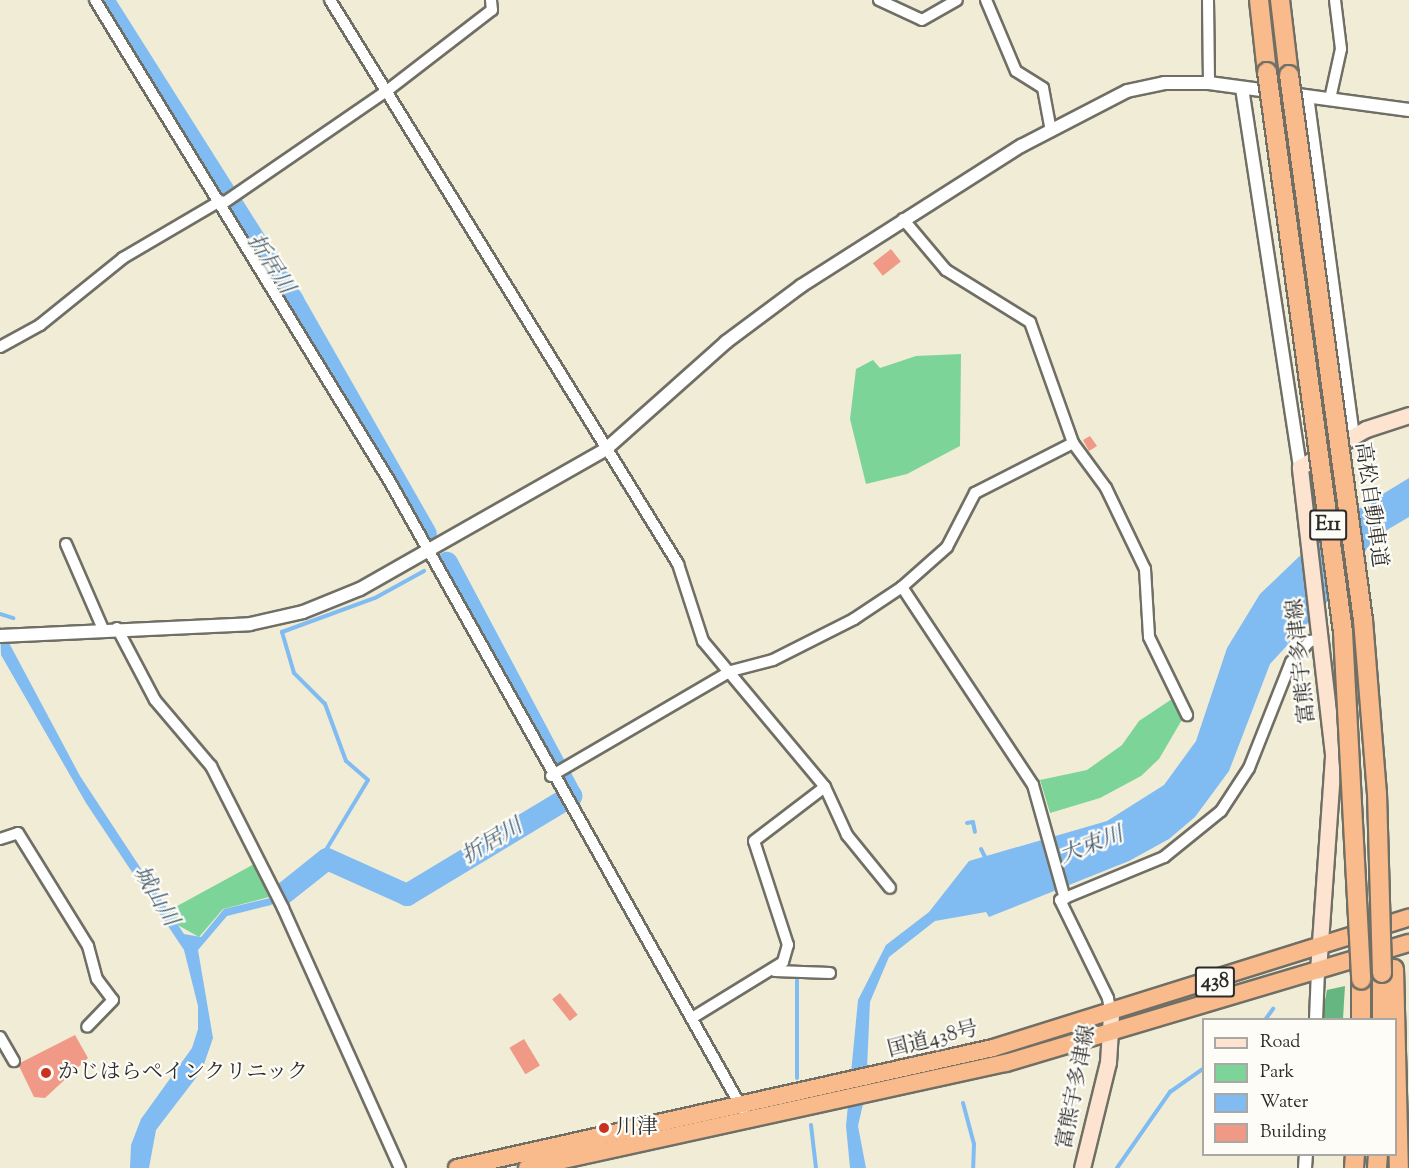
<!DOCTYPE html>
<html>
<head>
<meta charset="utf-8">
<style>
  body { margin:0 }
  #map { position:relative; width:1409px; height:1168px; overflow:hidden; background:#f1ecd5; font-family:"Sorts Mill Goudy","Noto Serif JP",serif }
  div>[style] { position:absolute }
  .green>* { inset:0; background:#7cd499 }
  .forest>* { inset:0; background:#65b681 }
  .water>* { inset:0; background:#80bcf2 }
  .stream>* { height:4px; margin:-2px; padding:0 2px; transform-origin:2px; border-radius:2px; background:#80bcf2 }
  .river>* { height:22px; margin:-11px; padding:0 11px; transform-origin:11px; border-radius:11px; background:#80bcf2 }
  .building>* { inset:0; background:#f19987; transform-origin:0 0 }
  .roads { filter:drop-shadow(2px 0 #706f66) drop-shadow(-2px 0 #706f66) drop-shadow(0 2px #706f66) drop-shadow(0 -2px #706f66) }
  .minor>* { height:10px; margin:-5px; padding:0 5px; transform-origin:5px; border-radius:5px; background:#fff }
  .tertiary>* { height:12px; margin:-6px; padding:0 6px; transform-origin:6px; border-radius:6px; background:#fff }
  .secondary>* { height:15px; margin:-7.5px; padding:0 7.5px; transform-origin:7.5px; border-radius:7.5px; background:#fde4d1 }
  .trunk>* { height:16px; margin:-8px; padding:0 8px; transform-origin:8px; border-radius:8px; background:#fabb8c }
  .motorway>* { height:18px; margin:-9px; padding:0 9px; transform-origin:9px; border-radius:9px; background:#fabb8c }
  .bridges { filter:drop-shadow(2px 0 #706f66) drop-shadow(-2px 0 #706f66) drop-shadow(0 2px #706f66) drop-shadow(0 -2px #706f66) }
  .motorway-bridge>* { height:18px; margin:-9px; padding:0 9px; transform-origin:9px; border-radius:9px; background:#fabb8c }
  .dots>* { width:16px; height:16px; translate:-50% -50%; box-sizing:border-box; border:3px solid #fdfcf7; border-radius:50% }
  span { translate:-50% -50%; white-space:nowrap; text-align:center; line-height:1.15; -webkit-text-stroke:4.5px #fdfcf7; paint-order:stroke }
  .shield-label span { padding:2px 4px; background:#fdfcf7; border:2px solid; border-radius:4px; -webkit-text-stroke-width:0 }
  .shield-label { font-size:20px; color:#2b2b2b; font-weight:700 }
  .street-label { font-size:21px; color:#2b2b2b }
  .poi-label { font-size:21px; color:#2b2b2b }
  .left { translate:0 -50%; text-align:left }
  .water-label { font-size:22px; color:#495e71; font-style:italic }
  .legend { position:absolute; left:1202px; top:1018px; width:195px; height:138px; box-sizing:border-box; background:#fdfcf7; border:2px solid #a9a8a5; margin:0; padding:8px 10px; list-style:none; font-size:18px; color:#2b2b2b }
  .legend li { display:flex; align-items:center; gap:12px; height:30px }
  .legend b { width:30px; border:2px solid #a9a8a5 }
</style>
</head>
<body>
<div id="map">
  <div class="green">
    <div style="clip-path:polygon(961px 354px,960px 446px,907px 474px,866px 484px,850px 419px,856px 369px,873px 360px,880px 368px,916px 356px)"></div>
    <div style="clip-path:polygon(1175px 697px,1183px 718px,1159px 759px,1141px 776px,1100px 798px,1050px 813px,1040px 780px,1087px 770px,1122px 745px,1139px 721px)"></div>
    <div style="clip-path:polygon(256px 863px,269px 897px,223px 909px,199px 937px,176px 924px,168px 911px)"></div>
  </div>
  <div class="forest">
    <div style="clip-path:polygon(1345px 986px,1343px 1019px,1321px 1020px,1327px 990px)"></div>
  </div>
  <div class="water">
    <div style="clip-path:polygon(1409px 478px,1409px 517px,1375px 537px,1340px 588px,1270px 664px,1229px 771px,1195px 817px,1169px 839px,1129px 861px,989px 917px,986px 912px,935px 921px,889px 957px,870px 1002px,866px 1091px,858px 1126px,866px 1168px,850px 1168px,846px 1126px,858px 1000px,886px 945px,929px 912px,969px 861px,1107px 821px,1164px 785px,1196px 741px,1227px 648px,1260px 594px,1332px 525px)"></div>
    <div style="clip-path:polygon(0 626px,80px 776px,184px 934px,201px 937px,224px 909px,270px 898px,304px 875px,271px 905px,227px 916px,198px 950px,213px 1038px,202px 1070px,156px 1130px,149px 1168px,130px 1168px,131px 1145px,141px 1119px,192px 1048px,198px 1029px,198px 1006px,184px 950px,86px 803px,1px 655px)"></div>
  </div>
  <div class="stream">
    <div style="left:0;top:614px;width:14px;rotate:17deg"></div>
    <div style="left:967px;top:823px;width:6px;rotate:-9deg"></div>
    <div style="left:973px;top:822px;width:10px;rotate:79deg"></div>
    <div style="left:981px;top:849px;width:9px;rotate:63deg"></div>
    <div style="left:320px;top:860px;width:93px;rotate:-59deg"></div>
    <div style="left:368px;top:780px;width:29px;rotate:-139deg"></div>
    <div style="left:346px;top:761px;width:61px;rotate:-110.2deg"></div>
    <div style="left:325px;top:704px;width:44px;rotate:-135deg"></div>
    <div style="left:294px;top:673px;width:43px;rotate:-106.3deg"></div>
    <div style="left:282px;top:632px;width:99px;rotate:-20.1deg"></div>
    <div style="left:375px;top:598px;width:56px;rotate:-28.9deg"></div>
    <div style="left:797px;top:980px;width:98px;rotate:90deg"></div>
    <div style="left:1265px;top:1020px;width:14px;rotate:-54deg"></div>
    <div style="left:963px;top:1103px;width:42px;rotate:75deg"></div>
    <div style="left:974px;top:1144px;width:24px;rotate:92deg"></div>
    <div style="left:811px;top:1125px;width:43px;rotate:83.4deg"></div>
    <div style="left:1117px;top:1168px;width:93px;rotate:-55.1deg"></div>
    <div style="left:1170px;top:1092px;width:42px;rotate:-35.2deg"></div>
  </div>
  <div class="river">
    <div style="left:103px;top:0;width:356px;rotate:57.7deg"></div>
    <div style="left:293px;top:301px;width:268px;rotate:60.3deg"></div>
    <div style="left:283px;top:894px;width:56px;rotate:-38.5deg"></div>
    <div style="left:327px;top:859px;width:88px;rotate:24.2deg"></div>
    <div style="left:407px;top:895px;width:192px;rotate:-31.1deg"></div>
    <div style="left:571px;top:796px;width:264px;rotate:-118deg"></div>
  </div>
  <div class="building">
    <div style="left:891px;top:249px;width:16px;height:23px;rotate:52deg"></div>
    <div style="clip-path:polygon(1090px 436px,1097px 446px,1089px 451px,1083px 440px)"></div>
    <div style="left:560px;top:993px;width:28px;height:10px;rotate:51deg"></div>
    <div style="clip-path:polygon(75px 1035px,88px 1058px,45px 1098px,34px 1097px,18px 1064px)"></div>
    <div style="left:524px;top:1039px;width:31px;height:17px;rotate:59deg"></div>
  </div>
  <div class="roads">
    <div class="minor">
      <div style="left:95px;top:0;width:565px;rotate:58.53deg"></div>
      <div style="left:390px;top:482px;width:720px;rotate:60.66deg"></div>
      <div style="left:330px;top:0;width:663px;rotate:58.32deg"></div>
      <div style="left:678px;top:564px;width:81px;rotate:72deg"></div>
      <div style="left:703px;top:641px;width:190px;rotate:50.1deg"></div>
      <div style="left:825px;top:787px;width:53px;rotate:65.4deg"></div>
      <div style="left:847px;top:835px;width:68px;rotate:50.9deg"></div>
      <div style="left:879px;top:0;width:47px;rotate:24.9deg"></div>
      <div style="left:922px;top:20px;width:40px;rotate:-29.7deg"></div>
      <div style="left:986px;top:0;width:77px;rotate:67.1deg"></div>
      <div style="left:1016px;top:71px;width:32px;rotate:32deg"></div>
      <div style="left:1043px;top:88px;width:44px;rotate:79.5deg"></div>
      <div style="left:1208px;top:0;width:83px;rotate:89.3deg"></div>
      <div style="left:1308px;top:96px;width:343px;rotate:82.3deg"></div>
      <div style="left:1330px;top:99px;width:51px;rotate:-77.6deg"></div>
      <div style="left:1341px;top:49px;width:49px;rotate:-97deg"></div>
      <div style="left:222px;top:204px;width:201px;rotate:-34.5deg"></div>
      <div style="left:388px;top:90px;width:131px;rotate:-37.6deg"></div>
      <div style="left:492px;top:10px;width:10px;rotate:-96deg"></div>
      <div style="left:903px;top:219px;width:67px;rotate:49.9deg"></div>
      <div style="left:946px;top:270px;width:99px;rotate:31.8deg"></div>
      <div style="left:1030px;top:322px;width:128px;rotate:70.4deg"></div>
      <div style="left:1073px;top:443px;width:56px;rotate:53.7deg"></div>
      <div style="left:1106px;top:488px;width:90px;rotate:64.3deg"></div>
      <div style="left:1145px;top:569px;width:68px;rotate:86.6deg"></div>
      <div style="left:1149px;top:637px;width:87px;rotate:64deg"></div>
      <div style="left:0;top:347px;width:46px;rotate:-28.8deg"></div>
      <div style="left:40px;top:325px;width:107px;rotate:-38.9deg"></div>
      <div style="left:123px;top:258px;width:113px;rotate:-30.4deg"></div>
      <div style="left:66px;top:544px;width:93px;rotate:66.5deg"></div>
      <div style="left:902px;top:587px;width:237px;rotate:56.5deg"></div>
      <div style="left:1033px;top:785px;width:118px;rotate:74.3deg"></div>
      <div style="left:117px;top:628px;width:81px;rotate:62.2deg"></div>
      <div style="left:155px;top:700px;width:87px;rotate:49.7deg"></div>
      <div style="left:211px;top:766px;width:159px;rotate:63.1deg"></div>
      <div style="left:283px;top:908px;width:285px;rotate:65.8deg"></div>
      <div style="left:551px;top:776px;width:208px;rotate:-30.3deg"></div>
      <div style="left:731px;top:671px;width:43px;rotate:-14.7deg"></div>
      <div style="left:773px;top:660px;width:91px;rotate:-26.8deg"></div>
      <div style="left:854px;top:619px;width:58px;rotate:-33.7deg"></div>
      <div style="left:902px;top:587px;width:60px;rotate:-41.6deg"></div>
      <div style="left:947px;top:547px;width:61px;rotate:-62.6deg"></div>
      <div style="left:975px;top:493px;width:110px;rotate:-27deg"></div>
      <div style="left:0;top:839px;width:19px;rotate:-18deg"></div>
      <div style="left:18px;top:833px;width:133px;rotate:58.2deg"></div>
      <div style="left:88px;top:946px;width:34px;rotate:75deg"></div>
      <div style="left:97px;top:979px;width:26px;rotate:53deg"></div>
      <div style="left:113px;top:1000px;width:37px;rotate:134deg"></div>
      <div style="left:775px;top:971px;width:55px;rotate:2.1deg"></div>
      <div style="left:1111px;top:1014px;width:16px;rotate:-101deg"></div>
      <div style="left:1108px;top:998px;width:109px;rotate:-116.1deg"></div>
      <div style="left:1060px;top:900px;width:113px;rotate:-22.5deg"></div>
      <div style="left:1164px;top:857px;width:73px;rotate:-38.9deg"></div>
      <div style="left:1221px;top:811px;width:51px;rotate:-56.9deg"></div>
      <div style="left:1249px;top:768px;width:114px;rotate:-68.4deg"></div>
      <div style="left:1291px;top:662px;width:28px;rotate:-48deg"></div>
      <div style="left:1310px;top:641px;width:12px;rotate:-9deg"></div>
      <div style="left:692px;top:1018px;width:107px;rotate:-31.6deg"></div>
      <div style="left:783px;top:962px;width:18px;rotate:-74deg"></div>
      <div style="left:788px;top:945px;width:109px;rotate:-108.1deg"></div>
      <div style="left:754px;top:841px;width:89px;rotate:-37.3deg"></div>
      <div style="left:0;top:1037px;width:28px;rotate:60deg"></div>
    </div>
    <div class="tertiary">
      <div style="left:1242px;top:88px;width:383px;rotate:81.3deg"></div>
      <div style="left:0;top:636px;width:250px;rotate:-2.7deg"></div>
      <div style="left:250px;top:624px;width:54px;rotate:-12.8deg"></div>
      <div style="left:303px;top:612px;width:61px;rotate:-22deg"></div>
      <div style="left:360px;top:589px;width:283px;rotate:-29.6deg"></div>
      <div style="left:606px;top:449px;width:161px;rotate:-41.7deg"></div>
      <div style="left:726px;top:342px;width:94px;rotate:-36.7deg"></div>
      <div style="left:801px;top:286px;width:261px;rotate:-32.5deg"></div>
      <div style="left:1021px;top:146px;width:119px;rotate:-27.4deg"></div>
      <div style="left:1127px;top:91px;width:38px;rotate:-12deg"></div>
      <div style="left:1164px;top:83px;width:45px"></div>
      <div style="left:1209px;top:83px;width:202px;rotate:7.7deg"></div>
      <div style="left:1316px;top:1020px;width:49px;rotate:-87.7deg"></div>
      <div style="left:1305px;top:1168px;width:14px;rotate:-86deg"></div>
    </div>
    <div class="secondary">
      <div style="left:1318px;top:971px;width:218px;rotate:-86deg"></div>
      <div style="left:1333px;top:754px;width:289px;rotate:-96.6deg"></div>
      <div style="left:1300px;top:467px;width:76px;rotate:-29.9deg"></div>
      <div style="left:1366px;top:429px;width:45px;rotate:-18deg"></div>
      <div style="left:1082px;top:1168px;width:109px;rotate:-76.2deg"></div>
      <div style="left:1108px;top:1062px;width:48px;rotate:-86.4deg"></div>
    </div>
    <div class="trunk">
      <div style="left:457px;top:1168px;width:549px;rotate:-12.62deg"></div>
      <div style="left:993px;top:1048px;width:436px;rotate:-17.4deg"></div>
      <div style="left:527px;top:1168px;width:490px;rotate:-12.4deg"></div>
      <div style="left:1006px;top:1063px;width:420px;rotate:-16.6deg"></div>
    </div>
    <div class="motorway">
      <div style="left:1259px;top:0;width:72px;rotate:83.7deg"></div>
      <div style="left:1280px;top:0;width:76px;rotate:83.2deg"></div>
      <div style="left:1394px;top:969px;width:199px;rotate:88.6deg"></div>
      <div style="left:1361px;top:980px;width:40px;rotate:90deg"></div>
      <div style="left:1382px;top:1020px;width:47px;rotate:-90deg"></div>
      <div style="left:1354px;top:1168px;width:14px;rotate:-86deg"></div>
      <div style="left:1377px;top:1168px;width:14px;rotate:-86deg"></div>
    </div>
  </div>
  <div class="bridges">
    <div class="motorway-bridge">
      <div style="left:1267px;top:72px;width:565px;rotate:82.27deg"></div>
      <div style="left:1343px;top:632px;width:348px;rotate:87deg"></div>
      <div style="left:1289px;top:75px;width:550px;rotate:82.27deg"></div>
      <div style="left:1363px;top:620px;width:174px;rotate:85.4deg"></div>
      <div style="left:1377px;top:793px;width:180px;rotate:88.4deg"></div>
    </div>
  </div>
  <div class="dots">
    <div style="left:46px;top:1073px;background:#c8321e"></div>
    <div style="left:604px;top:1128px;background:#c8321e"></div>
  </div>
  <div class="shield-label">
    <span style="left:1328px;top:525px">E11</span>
    <span style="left:1215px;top:982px">438</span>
  </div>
  <div class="street-label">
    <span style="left:1370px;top:505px;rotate:82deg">高松自動車道</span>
    <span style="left:1302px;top:661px;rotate:-96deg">富熊宇多津線</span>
    <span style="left:933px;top:1040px;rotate:-14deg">国道438号</span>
    <span style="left:1077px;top:1087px;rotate:-79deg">富熊宇多津線</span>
  </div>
  <div class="poi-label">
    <span class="left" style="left:58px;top:1073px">かじはらペインクリニック</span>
    <span class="left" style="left:616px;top:1128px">川津</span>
  </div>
  <div class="water-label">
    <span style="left:269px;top:265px;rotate:57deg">折居川</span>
    <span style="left:493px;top:843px;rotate:-31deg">折居川</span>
    <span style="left:1092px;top:847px;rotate:-21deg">大束川</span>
    <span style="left:154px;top:897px;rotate:59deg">城山川</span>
  </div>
  <ul class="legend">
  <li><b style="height:8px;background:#fde4d1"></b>Road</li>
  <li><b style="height:16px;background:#7cd499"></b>Park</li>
  <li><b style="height:16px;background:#80bcf2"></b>Water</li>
  <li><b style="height:16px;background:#f19987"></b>Building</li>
  </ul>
</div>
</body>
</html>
